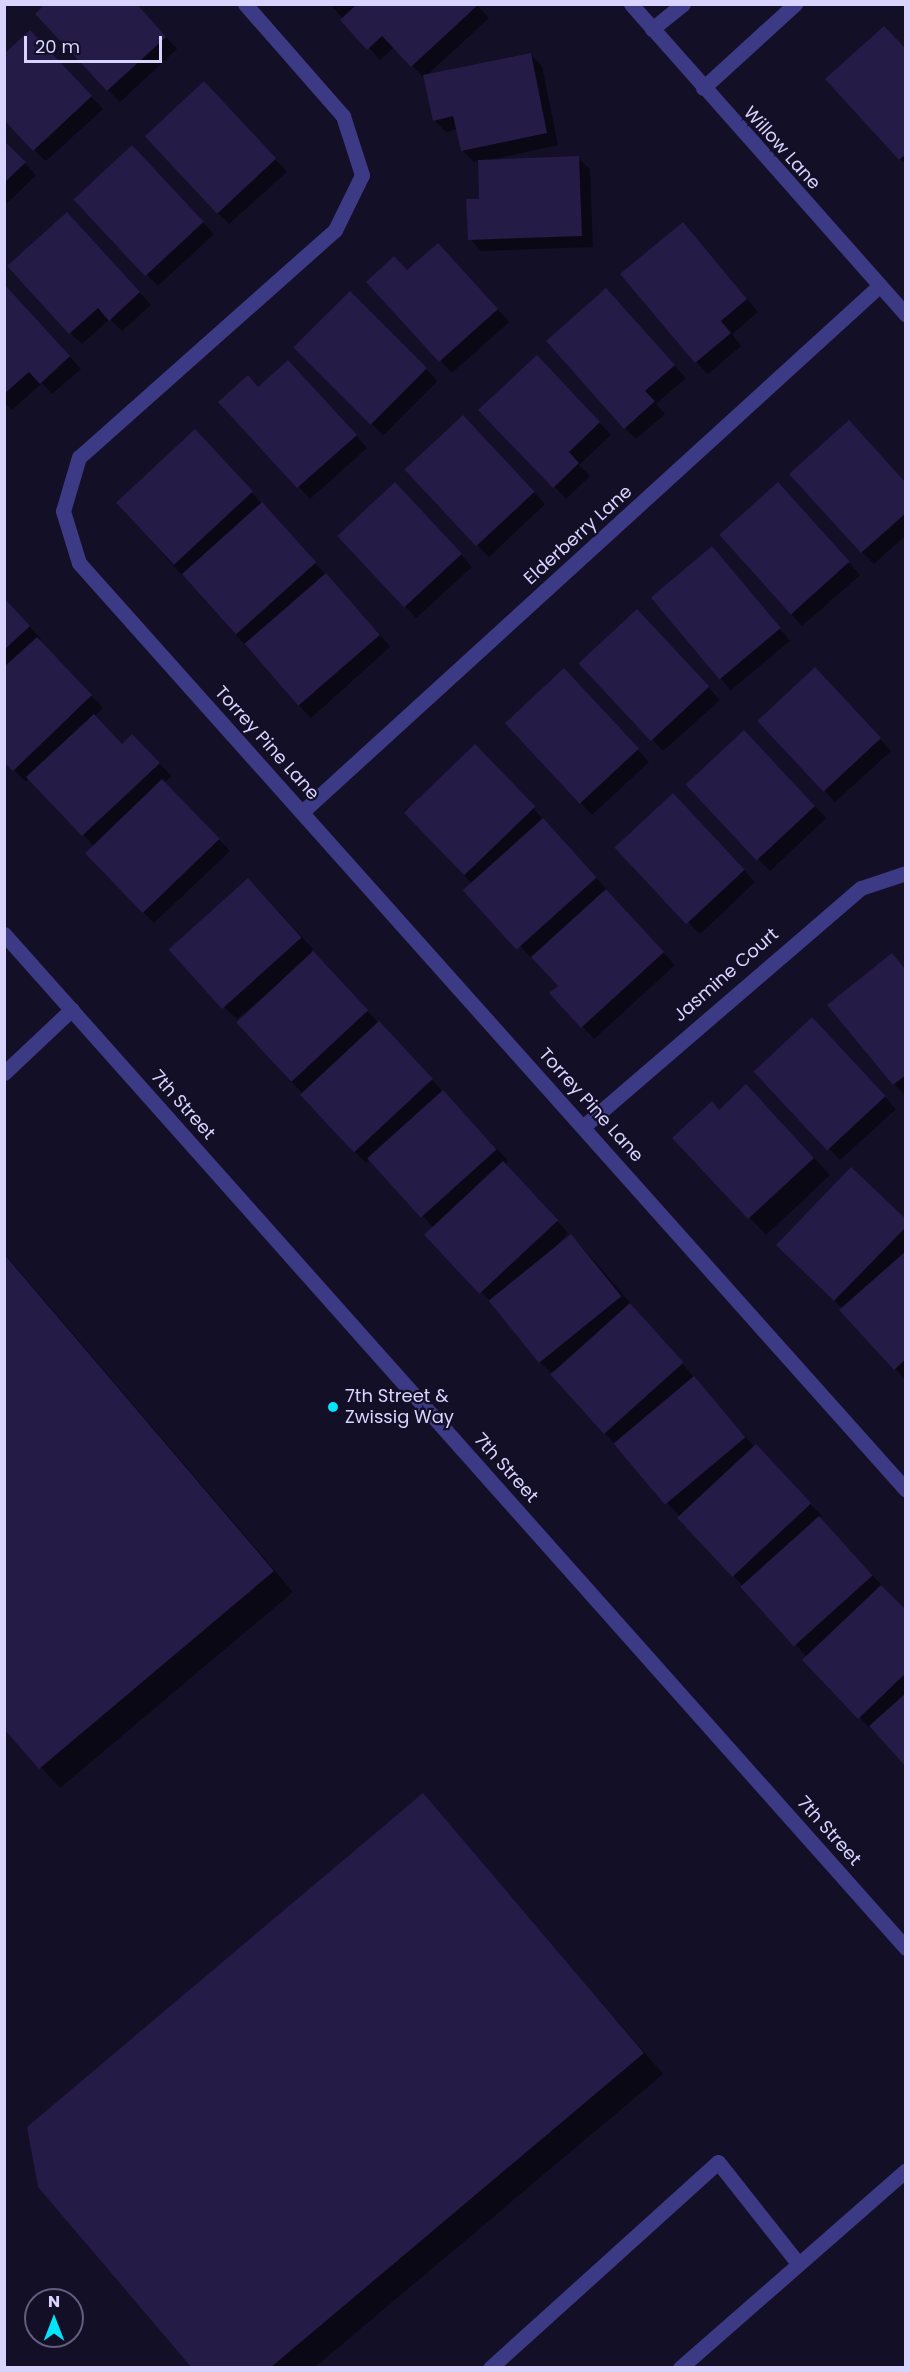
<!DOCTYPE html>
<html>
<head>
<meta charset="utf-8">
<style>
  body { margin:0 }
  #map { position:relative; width:910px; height:2372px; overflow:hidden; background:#130f26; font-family:Poppins,sans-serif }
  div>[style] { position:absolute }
  .shadow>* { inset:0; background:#0007; transform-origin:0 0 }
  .building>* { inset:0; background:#241b47; transform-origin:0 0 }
  .service>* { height:15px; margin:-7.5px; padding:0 7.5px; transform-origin:7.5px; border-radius:7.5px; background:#3d3a85 }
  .minor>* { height:15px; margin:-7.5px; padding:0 7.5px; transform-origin:7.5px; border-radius:7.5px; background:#3d3a85 }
  .tertiary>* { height:15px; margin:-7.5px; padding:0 7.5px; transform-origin:7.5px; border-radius:7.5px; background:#3d3a85 }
  .dots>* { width:16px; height:16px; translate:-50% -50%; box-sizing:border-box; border:3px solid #130f26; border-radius:50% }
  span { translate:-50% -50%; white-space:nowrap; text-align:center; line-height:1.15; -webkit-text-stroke:4.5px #130f26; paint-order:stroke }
  .street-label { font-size:18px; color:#d9d4ff }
  .poi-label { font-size:18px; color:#d9d4ff }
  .left { translate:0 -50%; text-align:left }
  .frame { position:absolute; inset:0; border:6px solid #d9d4ff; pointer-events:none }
  .north { position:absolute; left:24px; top:2288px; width:60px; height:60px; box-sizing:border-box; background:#130f26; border:2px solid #625e7d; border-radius:50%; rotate:0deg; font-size:16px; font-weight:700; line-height:24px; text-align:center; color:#d9d4ff }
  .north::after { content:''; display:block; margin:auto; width:21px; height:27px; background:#00e5ff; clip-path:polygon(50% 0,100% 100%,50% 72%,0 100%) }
  .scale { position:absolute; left:24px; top:36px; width:138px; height:27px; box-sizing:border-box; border:3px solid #d9d4ff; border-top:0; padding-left:8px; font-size:18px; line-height:21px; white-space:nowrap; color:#d9d4ff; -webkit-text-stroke:4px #130f26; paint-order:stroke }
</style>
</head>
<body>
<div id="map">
  <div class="shadow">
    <div style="clip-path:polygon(136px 4px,177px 49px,120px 102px,108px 90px)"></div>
    <div style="clip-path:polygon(330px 4px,476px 4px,489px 18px,426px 76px,530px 54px,542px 66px,558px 145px,487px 161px,578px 158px,590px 169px,593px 247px,481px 251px,470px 239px,481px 200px,479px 161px,474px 162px,462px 150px,457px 129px,446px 132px,434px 120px,424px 78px,394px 47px,380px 60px)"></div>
    <div style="clip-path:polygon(42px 44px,103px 109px,46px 161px,34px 150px)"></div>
    <div style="clip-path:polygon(906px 51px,906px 164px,900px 159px)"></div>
    <div style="clip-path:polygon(216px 95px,287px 172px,229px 224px,217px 212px)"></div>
    <div style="clip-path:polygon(4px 142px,36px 175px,4px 206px)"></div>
    <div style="clip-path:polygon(143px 158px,214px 234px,158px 286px,146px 274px)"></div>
    <div style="clip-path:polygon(79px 226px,151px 305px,122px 331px,110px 319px,82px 344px,70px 333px)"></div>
    <div style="clip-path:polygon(694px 236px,758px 312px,732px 334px,741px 346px,708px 374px,696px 362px)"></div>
    <div style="clip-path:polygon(449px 256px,509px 322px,452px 373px,368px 282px)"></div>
    <div style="clip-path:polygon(4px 285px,81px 369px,52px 394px,42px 383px,12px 410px,4px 402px)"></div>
    <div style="left:350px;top:293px;width:124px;height:77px;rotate:45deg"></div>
    <div style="clip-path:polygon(618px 302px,686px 378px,656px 404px,665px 414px,636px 439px,625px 428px)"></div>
    <div style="clip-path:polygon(549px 369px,611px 435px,579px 465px,590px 476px,566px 499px,481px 410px)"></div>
    <div style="clip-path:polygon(300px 374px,367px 448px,310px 499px,220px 402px)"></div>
    <div style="clip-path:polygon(475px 429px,545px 504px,489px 557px,477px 545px)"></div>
    <div style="left:207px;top:443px;width:274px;height:107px;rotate:48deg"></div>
    <div style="clip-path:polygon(906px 484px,906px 535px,874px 564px,862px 552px)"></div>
    <div style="clip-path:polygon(407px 496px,472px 567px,416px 618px,339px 536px)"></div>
    <div style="clip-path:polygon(790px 496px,860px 575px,802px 626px,721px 535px)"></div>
    <div style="left:712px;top:548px;width:121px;height:77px;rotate:50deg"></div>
    <div style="clip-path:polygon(4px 599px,41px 639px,39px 641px,103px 708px,95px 716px,122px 745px,144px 747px,171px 776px,164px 783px,230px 851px,154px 923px,86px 852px,93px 845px,29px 778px,26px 782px,4px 760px)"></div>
    <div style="clip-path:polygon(649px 623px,720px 700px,663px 751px,581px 663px)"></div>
    <div style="clip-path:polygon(827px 681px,891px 751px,835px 802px,759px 721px)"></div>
    <div style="clip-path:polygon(576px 682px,649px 762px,592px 815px,581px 803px)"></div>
    <div style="clip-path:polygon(756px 744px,826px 818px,770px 871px,758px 859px)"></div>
    <div style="clip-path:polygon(487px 757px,675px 965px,594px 1039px,551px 993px,560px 986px,465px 891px,473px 885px,404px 811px)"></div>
    <div style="clip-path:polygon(685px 807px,755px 882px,700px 934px,688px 922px)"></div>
    <div style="clip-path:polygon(260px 891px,313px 949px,311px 951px,508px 1161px,505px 1164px,568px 1233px,553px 1250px,571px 1236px,583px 1248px,755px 1448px,822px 1516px,819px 1519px,906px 1611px,906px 1765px,804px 1660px,807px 1657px,553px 1376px,558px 1368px,551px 1373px,539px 1361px,492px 1303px,426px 1234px,433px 1227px,370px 1160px,366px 1163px,355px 1152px,238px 1022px,280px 983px,237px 1019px,225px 1008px)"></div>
    <div style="clip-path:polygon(892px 955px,906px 969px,906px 1096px,894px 1084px)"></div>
    <div style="clip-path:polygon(824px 1031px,896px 1109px,840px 1160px,755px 1071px)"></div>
    <div style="clip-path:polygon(763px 1103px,830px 1175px,766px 1235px,674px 1138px,720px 1111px)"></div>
    <div style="clip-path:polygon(906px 1221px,906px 1381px,843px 1309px,778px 1245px)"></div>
    <div style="clip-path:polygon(4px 1253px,293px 1592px,60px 1788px,4px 1726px)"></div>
    <div style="clip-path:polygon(423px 1795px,663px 2074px,314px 2368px,194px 2368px)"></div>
  </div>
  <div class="building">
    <div style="clip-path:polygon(45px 4px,137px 4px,166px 37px,107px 91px,35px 14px)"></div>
    <div style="clip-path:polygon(357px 4px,479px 4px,411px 67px,382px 36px,367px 50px,340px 20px)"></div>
    <div style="clip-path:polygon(884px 26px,906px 49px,906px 154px,899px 160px,825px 79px)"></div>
    <div style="clip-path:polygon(30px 30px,92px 96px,33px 151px,4px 120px,4px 54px)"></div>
    <div style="clip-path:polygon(531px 53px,547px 133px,461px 151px,453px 116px,433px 121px,423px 75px)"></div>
    <div style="left:204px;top:81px;width:106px;height:81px;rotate:47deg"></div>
    <div style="clip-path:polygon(4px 141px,26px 162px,4px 183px)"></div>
    <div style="left:132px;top:145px;width:105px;height:80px;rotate:47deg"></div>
    <div style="clip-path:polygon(579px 156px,582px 236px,468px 240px,466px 199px,479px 199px,478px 160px)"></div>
    <div style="clip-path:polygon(67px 212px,140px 292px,109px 321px,98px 308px,69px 334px,7px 266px)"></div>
    <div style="clip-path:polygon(683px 222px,747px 299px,721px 321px,731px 333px,695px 363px,620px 274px)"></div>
    <div style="clip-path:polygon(438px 243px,498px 309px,439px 362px,366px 282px,394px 256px,407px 270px)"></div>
    <div style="clip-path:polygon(4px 284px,70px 356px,40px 384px,29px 372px,4px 394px)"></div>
    <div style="clip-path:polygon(606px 288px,675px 365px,645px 391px,655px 401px,624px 429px,546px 341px)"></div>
    <div style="left:350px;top:291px;width:109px;height:80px;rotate:45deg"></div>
    <div style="clip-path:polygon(537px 355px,600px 422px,569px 452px,579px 463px,553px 488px,478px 410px)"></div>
    <div style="clip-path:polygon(288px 360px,357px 435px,297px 488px,218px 402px,248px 375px,258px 387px)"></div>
    <div style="left:463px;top:415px;width:105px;height:80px;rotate:47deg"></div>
    <div style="clip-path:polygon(849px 420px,906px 483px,906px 513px,861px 553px,789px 474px)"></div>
    <div style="left:195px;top:429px;width:85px;height:108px;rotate:47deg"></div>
    <div style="left:395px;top:482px;width:98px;height:79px;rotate:47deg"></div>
    <div style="left:778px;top:482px;width:107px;height:79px;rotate:48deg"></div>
    <div style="left:262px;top:502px;width:81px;height:108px;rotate:48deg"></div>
    <div style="left:712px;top:546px;width:107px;height:80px;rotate:50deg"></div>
    <div style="left:326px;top:573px;width:82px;height:108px;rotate:49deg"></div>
    <div style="clip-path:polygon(4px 598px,30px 626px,4px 650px)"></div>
    <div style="left:637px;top:609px;width:106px;height:80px;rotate:47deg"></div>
    <div style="clip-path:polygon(37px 637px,92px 695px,13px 771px,4px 762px,4px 667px)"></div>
    <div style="left:815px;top:667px;width:97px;height:79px;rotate:47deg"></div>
    <div style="left:564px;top:668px;width:110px;height:81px;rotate:47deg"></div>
    <div style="clip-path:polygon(94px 714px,122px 744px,132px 734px,160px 763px,82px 836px,26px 777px)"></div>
    <div style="left:744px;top:730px;width:104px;height:80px;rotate:47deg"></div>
    <div style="left:475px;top:744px;width:87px;height:99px;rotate:46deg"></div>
    <div style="left:162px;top:779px;width:83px;height:107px;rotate:46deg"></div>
    <div style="left:673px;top:793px;width:105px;height:80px;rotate:47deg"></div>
    <div style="left:543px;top:818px;width:80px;height:108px;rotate:48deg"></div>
    <div style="left:248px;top:878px;width:80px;height:107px;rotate:48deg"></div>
    <div style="clip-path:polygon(606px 889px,664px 952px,581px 1028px,549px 993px,558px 986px,531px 957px)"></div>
    <div style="left:313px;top:951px;width:81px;height:105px;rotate:47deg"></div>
    <div style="clip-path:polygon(892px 953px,906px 970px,906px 1075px,893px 1085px,827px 1005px)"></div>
    <div style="left:812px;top:1017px;width:108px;height:80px;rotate:47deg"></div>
    <div style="left:379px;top:1021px;width:79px;height:108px;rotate:47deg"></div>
    <div style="clip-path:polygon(746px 1084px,814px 1158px,748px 1219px,672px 1138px,712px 1101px,719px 1110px)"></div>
    <div style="left:443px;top:1090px;width:80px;height:102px;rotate:48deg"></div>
    <div style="left:503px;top:1161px;width:81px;height:108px;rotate:47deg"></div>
    <div style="clip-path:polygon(851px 1167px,906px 1219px,906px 1227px,834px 1301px,776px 1245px)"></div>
    <div style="left:571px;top:1234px;width:80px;height:106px;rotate:51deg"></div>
    <div style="clip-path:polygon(906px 1251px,906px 1359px,894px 1370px,839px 1310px)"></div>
    <div style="clip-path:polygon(4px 1254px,274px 1571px,39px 1769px,4px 1729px)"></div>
    <div style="left:630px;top:1303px;width:80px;height:107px;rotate:48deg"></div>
    <div style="left:694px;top:1376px;width:80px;height:105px;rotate:50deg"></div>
    <div style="left:756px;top:1444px;width:81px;height:108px;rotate:47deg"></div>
    <div style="left:819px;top:1516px;width:80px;height:106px;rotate:48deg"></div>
    <div style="clip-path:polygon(881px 1585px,906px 1610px,906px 1673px,858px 1719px,802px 1660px)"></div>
    <div style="clip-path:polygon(906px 1693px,906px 1767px,869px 1726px)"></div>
    <div style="clip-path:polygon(423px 1793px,644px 2053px,270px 2368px,192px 2368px,38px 2187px,27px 2127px)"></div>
  </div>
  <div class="service">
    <div style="left:490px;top:2368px;width:307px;rotate:-42.1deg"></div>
    <div style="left:718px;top:2162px;width:127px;rotate:51.7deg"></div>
    <div style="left:680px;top:2368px;width:300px;rotate:-41.2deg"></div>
  </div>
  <div class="minor">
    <div style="left:245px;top:4px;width:149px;rotate:48.8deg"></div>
    <div style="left:343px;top:116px;width:62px;rotate:72.1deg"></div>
    <div style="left:362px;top:175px;width:61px;rotate:116.1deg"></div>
    <div style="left:335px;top:230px;width:342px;rotate:138.4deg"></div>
    <div style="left:79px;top:457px;width:56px;rotate:106.5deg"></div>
    <div style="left:63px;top:511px;width:54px;rotate:72.9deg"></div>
    <div style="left:79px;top:563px;width:1242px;rotate:48.26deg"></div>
    <div style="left:631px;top:4px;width:415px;rotate:48.5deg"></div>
    <div style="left:652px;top:29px;width:40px;rotate:-39deg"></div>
    <div style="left:703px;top:88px;width:125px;rotate:-42.4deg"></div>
    <div style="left:302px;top:812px;width:779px;rotate:-42.35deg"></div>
    <div style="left:4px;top:1073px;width:93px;rotate:-43.3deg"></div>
    <div style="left:584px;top:1126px;width:365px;rotate:-40.7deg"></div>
    <div style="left:861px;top:888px;width:47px;rotate:-18.4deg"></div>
  </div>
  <div class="tertiary">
    <div style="left:4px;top:934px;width:1357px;rotate:48.35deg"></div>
  </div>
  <div class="dots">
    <div style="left:333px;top:1407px;background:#00e5ff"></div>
  </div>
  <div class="street-label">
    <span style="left:782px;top:148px;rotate:48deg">Willow Lane</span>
    <span style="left:578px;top:535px;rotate:-42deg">Elderberry Lane</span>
    <span style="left:267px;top:743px;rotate:48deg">Torrey Pine Lane</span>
    <span style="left:726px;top:975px;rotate:-41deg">Jasmine Court</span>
    <span style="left:183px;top:1105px;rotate:48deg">7th Street</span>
    <span style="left:591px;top:1105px;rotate:48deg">Torrey Pine Lane</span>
    <span style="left:506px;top:1468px;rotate:48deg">7th Street</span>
    <span style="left:829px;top:1831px;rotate:48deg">7th Street</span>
  </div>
  <div class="poi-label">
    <span class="left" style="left:345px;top:1407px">7th Street &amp;<br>Zwissig Way</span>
  </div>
  <div class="frame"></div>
  <div class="north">N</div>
  <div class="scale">20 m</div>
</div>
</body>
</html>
